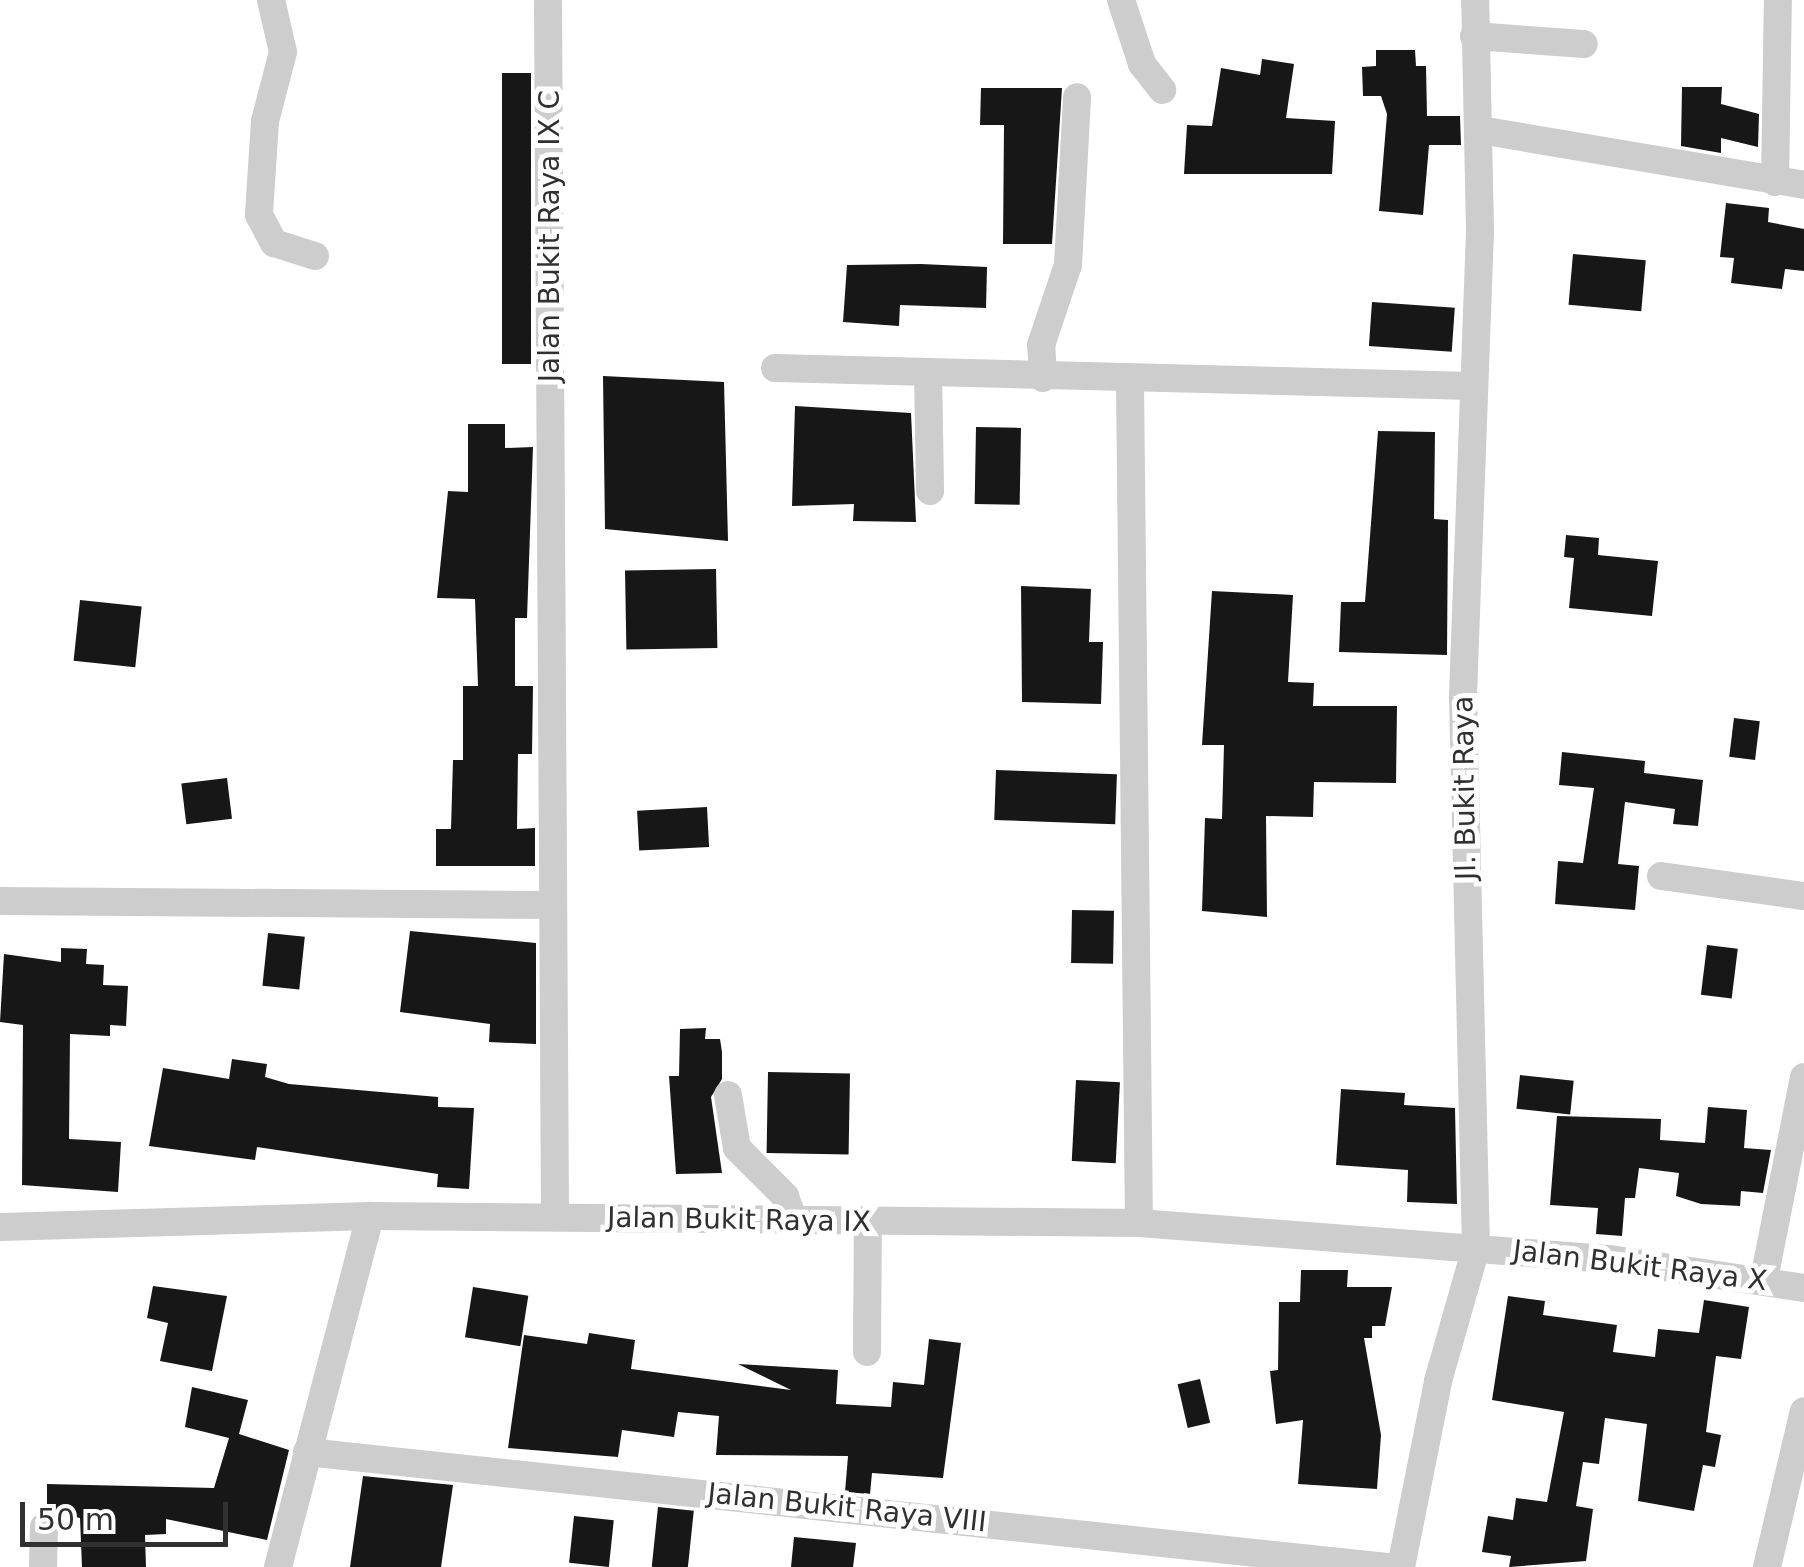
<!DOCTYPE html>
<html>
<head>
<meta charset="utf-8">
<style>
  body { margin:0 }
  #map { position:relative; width:1804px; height:1567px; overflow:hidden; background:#fff; font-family:"DejaVu Sans",sans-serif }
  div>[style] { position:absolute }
  .building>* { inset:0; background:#171717; transform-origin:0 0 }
  .minor>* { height:28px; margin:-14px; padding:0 14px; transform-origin:14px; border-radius:14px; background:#cdcdcd }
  span { translate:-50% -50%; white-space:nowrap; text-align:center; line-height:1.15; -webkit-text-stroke:10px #fff; paint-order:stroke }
  .street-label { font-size:28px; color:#303030 }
  .scale { position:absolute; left:20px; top:1502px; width:208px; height:45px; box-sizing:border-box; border:5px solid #303030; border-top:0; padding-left:12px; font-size:30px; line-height:35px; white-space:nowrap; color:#303030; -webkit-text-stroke:8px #fff; paint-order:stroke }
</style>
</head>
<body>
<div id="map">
  <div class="building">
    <div style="clip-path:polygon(1376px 50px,1415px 50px,1416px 66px,1426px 66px,1427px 116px,1460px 116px,1461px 145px,1429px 145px,1423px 215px,1379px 211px,1387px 114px,1381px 96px,1363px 96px,1362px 67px,1376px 66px)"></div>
    <div style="clip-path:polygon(1262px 59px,1294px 64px,1286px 118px,1335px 121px,1332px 174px,1184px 174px,1187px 125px,1212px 126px,1221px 68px,1260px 75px)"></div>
    <div style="left:502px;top:73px;width:29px;height:291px"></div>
    <div style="clip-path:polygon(1682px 87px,1722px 87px,1721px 104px,1759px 114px,1758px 147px,1721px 138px,1721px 153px,1681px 146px)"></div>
    <div style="clip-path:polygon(981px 88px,1062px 88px,1052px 244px,1003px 244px,1004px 125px,980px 125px)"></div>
    <div style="clip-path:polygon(1726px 203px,1769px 208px,1768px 222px,1804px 229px,1804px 271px,1785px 269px,1782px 289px,1731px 283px,1734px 258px,1720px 257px)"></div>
    <div style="left:1573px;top:254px;width:73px;height:51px;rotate:5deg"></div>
    <div style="clip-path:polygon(921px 264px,987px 267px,986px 308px,900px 305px,899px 326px,843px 322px,847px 265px)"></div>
    <div style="left:1372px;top:302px;width:83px;height:44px;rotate:4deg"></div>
    <div style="clip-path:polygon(603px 376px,724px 382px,728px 541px,605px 529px)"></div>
    <div style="clip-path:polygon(795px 406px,911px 413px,916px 522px,853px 521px,854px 504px,792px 506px)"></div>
    <div style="clip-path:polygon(468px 424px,505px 424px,505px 448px,533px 447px,527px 618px,515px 618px,515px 686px,533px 686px,532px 754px,518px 754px,517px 829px,535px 828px,535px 866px,436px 866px,436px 829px,451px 829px,453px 760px,463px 760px,463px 686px,478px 686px,475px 599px,437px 598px,448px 491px,468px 492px)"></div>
    <div style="left:976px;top:427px;width:45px;height:77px;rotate:1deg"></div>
    <div style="clip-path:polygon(1378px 431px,1435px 432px,1434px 519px,1448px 520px,1447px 655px,1339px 652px,1341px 602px,1365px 602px)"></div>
    <div style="clip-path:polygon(1566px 535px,1599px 538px,1598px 555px,1658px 561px,1652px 616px,1569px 608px,1574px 558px,1564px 557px)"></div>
    <div style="left:716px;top:569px;width:79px;height:91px;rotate:89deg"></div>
    <div style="clip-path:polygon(1021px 586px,1091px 589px,1089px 642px,1103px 642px,1101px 704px,1022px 702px)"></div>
    <div style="clip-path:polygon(1212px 591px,1293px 595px,1288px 682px,1314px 683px,1313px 706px,1397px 706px,1396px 783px,1314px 782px,1313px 817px,1266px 816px,1267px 917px,1202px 911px,1205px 818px,1222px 819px,1224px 745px,1202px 745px)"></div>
    <div style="left:80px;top:600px;width:62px;height:61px;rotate:6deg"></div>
    <div style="left:1734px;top:718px;width:26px;height:39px;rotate:7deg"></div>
    <div style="clip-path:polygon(1562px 752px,1645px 761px,1644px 773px,1703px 780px,1698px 826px,1673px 824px,1675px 809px,1625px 802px,1618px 864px,1639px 866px,1635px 910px,1555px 904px,1558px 861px,1583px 863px,1594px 788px,1559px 785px)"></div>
    <div style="left:996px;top:770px;width:121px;height:50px;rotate:2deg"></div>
    <div style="left:227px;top:778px;width:41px;height:46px;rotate:83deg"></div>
    <div style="left:707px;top:807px;width:40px;height:70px;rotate:87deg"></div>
    <div style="left:1072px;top:910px;width:42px;height:53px;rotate:1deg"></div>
    <div style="clip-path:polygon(410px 931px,536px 943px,536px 1044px,489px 1042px,490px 1024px,400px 1012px)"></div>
    <div style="left:268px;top:933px;width:37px;height:53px;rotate:6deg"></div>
    <div style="left:1707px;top:945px;width:31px;height:50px;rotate:7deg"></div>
    <div style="clip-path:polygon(61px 948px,87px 949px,86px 964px,104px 965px,103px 985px,128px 986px,126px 1026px,110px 1025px,110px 1036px,70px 1034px,69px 1139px,121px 1142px,118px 1192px,22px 1185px,23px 1025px,0 1022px,4px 954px,61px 962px)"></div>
    <div style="clip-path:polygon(706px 1028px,705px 1039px,720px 1039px,722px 1052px,722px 1079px,711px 1097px,722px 1173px,676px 1174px,669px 1076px,679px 1076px,680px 1029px)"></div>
    <div style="clip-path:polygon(232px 1059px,267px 1064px,265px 1077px,289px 1084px,438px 1097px,438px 1107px,474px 1108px,469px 1189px,437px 1187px,438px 1174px,257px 1147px,255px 1160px,149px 1146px,163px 1068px,229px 1079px)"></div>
    <div style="left:768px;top:1072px;width:82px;height:81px;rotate:1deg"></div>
    <div style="left:1520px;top:1075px;width:54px;height:34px;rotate:6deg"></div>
    <div style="left:1076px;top:1080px;width:44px;height:81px;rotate:3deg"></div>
    <div style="clip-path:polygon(1341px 1089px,1405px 1093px,1404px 1105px,1455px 1108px,1457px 1204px,1407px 1202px,1408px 1170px,1336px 1165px)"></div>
    <div style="clip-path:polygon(1708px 1107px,1747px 1110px,1744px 1148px,1771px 1150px,1763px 1193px,1741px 1191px,1740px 1206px,1701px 1204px,1676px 1196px,1679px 1173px,1639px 1168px,1635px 1198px,1625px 1198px,1622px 1236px,1596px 1234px,1598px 1208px,1550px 1205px,1557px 1116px,1661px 1119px,1660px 1140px,1705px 1143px)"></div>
    <div style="clip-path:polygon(1301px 1270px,1348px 1270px,1347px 1287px,1392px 1287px,1385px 1326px,1372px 1326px,1372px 1338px,1364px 1338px,1381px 1435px,1377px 1489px,1298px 1484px,1303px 1420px,1276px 1424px,1270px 1371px,1278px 1370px,1279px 1302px,1300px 1302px)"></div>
    <div style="clip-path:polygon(153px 1286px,227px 1296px,212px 1371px,160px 1361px,168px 1323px,147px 1318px)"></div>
    <div style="left:473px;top:1287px;width:56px;height:51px;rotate:9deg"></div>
    <div style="clip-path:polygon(1508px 1296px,1545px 1301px,1543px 1315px,1617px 1325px,1613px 1352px,1655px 1357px,1658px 1329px,1699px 1333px,1704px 1300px,1749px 1307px,1741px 1359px,1716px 1356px,1706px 1432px,1721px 1435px,1715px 1467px,1703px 1465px,1694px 1511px,1638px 1501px,1647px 1424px,1605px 1418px,1599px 1464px,1583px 1462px,1576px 1506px,1593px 1509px,1586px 1561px,1509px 1567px,1511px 1556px,1482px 1552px,1488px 1516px,1513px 1520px,1516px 1498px,1547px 1502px,1564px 1412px,1492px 1400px)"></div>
    <div style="clip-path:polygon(589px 1333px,635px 1340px,631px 1369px,791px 1390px,738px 1364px,838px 1370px,836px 1404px,891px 1407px,893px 1382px,924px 1385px,929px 1339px,961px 1343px,943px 1478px,872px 1473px,870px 1494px,845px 1492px,848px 1456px,716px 1455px,719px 1416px,678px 1412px,674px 1437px,622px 1430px,618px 1457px,508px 1448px,524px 1335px,587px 1344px)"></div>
    <div style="left:1200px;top:1379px;width:45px;height:23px;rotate:77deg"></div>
    <div style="clip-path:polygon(192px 1387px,248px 1400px,239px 1434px,289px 1450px,267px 1540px,166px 1519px,166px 1534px,145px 1535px,146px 1567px,82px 1567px,80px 1518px,47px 1510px,47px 1484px,214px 1488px,229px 1438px,185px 1427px)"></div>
    <div style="clip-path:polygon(363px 1476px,453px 1485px,441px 1567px,350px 1567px)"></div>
    <div style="left:658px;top:1507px;width:36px;height:60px;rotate:6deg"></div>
    <div style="left:574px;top:1516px;width:40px;height:47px;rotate:6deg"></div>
    <div style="clip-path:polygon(794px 1537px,856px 1543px,853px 1567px,791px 1567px)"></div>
  </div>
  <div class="minor">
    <div style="left:271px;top:0;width:53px;rotate:77deg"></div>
    <div style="left:283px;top:52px;width:71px;rotate:104.6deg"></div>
    <div style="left:265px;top:121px;width:94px;rotate:93.7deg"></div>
    <div style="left:259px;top:215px;width:32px;rotate:62deg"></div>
    <div style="left:274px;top:243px;width:43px;rotate:17.6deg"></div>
    <div style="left:548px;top:0;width:1217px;rotate:89.67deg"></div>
    <div style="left:1121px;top:0;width:67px;rotate:71.8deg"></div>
    <div style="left:1142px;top:64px;width:33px;rotate:52deg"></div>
    <div style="left:1474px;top:36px;width:110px;rotate:4.2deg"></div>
    <div style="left:1480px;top:130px;width:329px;rotate:9.6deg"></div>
    <div style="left:1775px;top:182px;width:182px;rotate:-89.1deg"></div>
    <div style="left:775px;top:368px;width:698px;rotate:1.48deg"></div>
    <div style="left:928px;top:372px;width:119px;rotate:89deg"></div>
    <div style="left:1043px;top:378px;width:33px;rotate:-93deg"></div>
    <div style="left:1041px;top:345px;width:84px;rotate:-71.4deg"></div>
    <div style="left:1068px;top:265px;width:168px;rotate:-86.9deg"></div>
    <div style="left:1130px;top:381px;width:842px;rotate:89.39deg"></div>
    <div style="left:1661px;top:876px;width:144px;rotate:8deg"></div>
    <div style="left:0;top:901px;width:548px;rotate:0.42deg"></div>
    <div style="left:728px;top:1095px;width:54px;rotate:80.4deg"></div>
    <div style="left:737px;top:1148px;width:68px;rotate:45deg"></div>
    <div style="left:785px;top:1196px;width:24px;rotate:71deg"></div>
    <div style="left:0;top:1227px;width:370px;rotate:-1.7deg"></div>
    <div style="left:370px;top:1216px;width:769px;rotate:0.52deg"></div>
    <div style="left:1139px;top:1223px;width:472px;rotate:4.4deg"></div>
    <div style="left:1610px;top:1259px;width:196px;rotate:8.5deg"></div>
    <div style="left:1764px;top:1279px;width:206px;rotate:-78.8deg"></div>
    <div style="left:867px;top:1352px;width:130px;rotate:-89.6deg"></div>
    <div style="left:307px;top:1452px;width:1086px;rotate:6.08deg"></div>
    <div style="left:43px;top:1567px;width:40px;rotate:-88.6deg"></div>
    <div style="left:278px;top:1567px;width:363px;rotate:-75.3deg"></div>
    <div style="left:1401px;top:1567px;width:190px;rotate:-78.7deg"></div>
    <div style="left:1438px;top:1381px;width:138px;rotate:-74.1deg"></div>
    <div style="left:1476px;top:1248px;width:553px;rotate:-91.35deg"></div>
    <div style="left:1463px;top:695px;width:465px;rotate:-87.9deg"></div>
    <div style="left:1480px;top:230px;width:230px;rotate:-91.2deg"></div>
    <div style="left:1767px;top:1567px;width:160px;rotate:-76.7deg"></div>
  </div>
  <div class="street-label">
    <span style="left:550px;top:236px;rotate:-90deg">Jalan Bukit Raya IX C</span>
    <span style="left:1465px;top:788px;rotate:-91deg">Jl. Bukit Raya</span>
    <span style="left:739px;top:1220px;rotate:1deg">Jalan Bukit Raya IX</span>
    <span style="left:1640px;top:1266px;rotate:7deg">Jalan Bukit Raya X</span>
    <span style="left:847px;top:1508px;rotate:6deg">Jalan Bukit Raya VIII</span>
  </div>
  <div class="scale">50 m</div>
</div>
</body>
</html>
